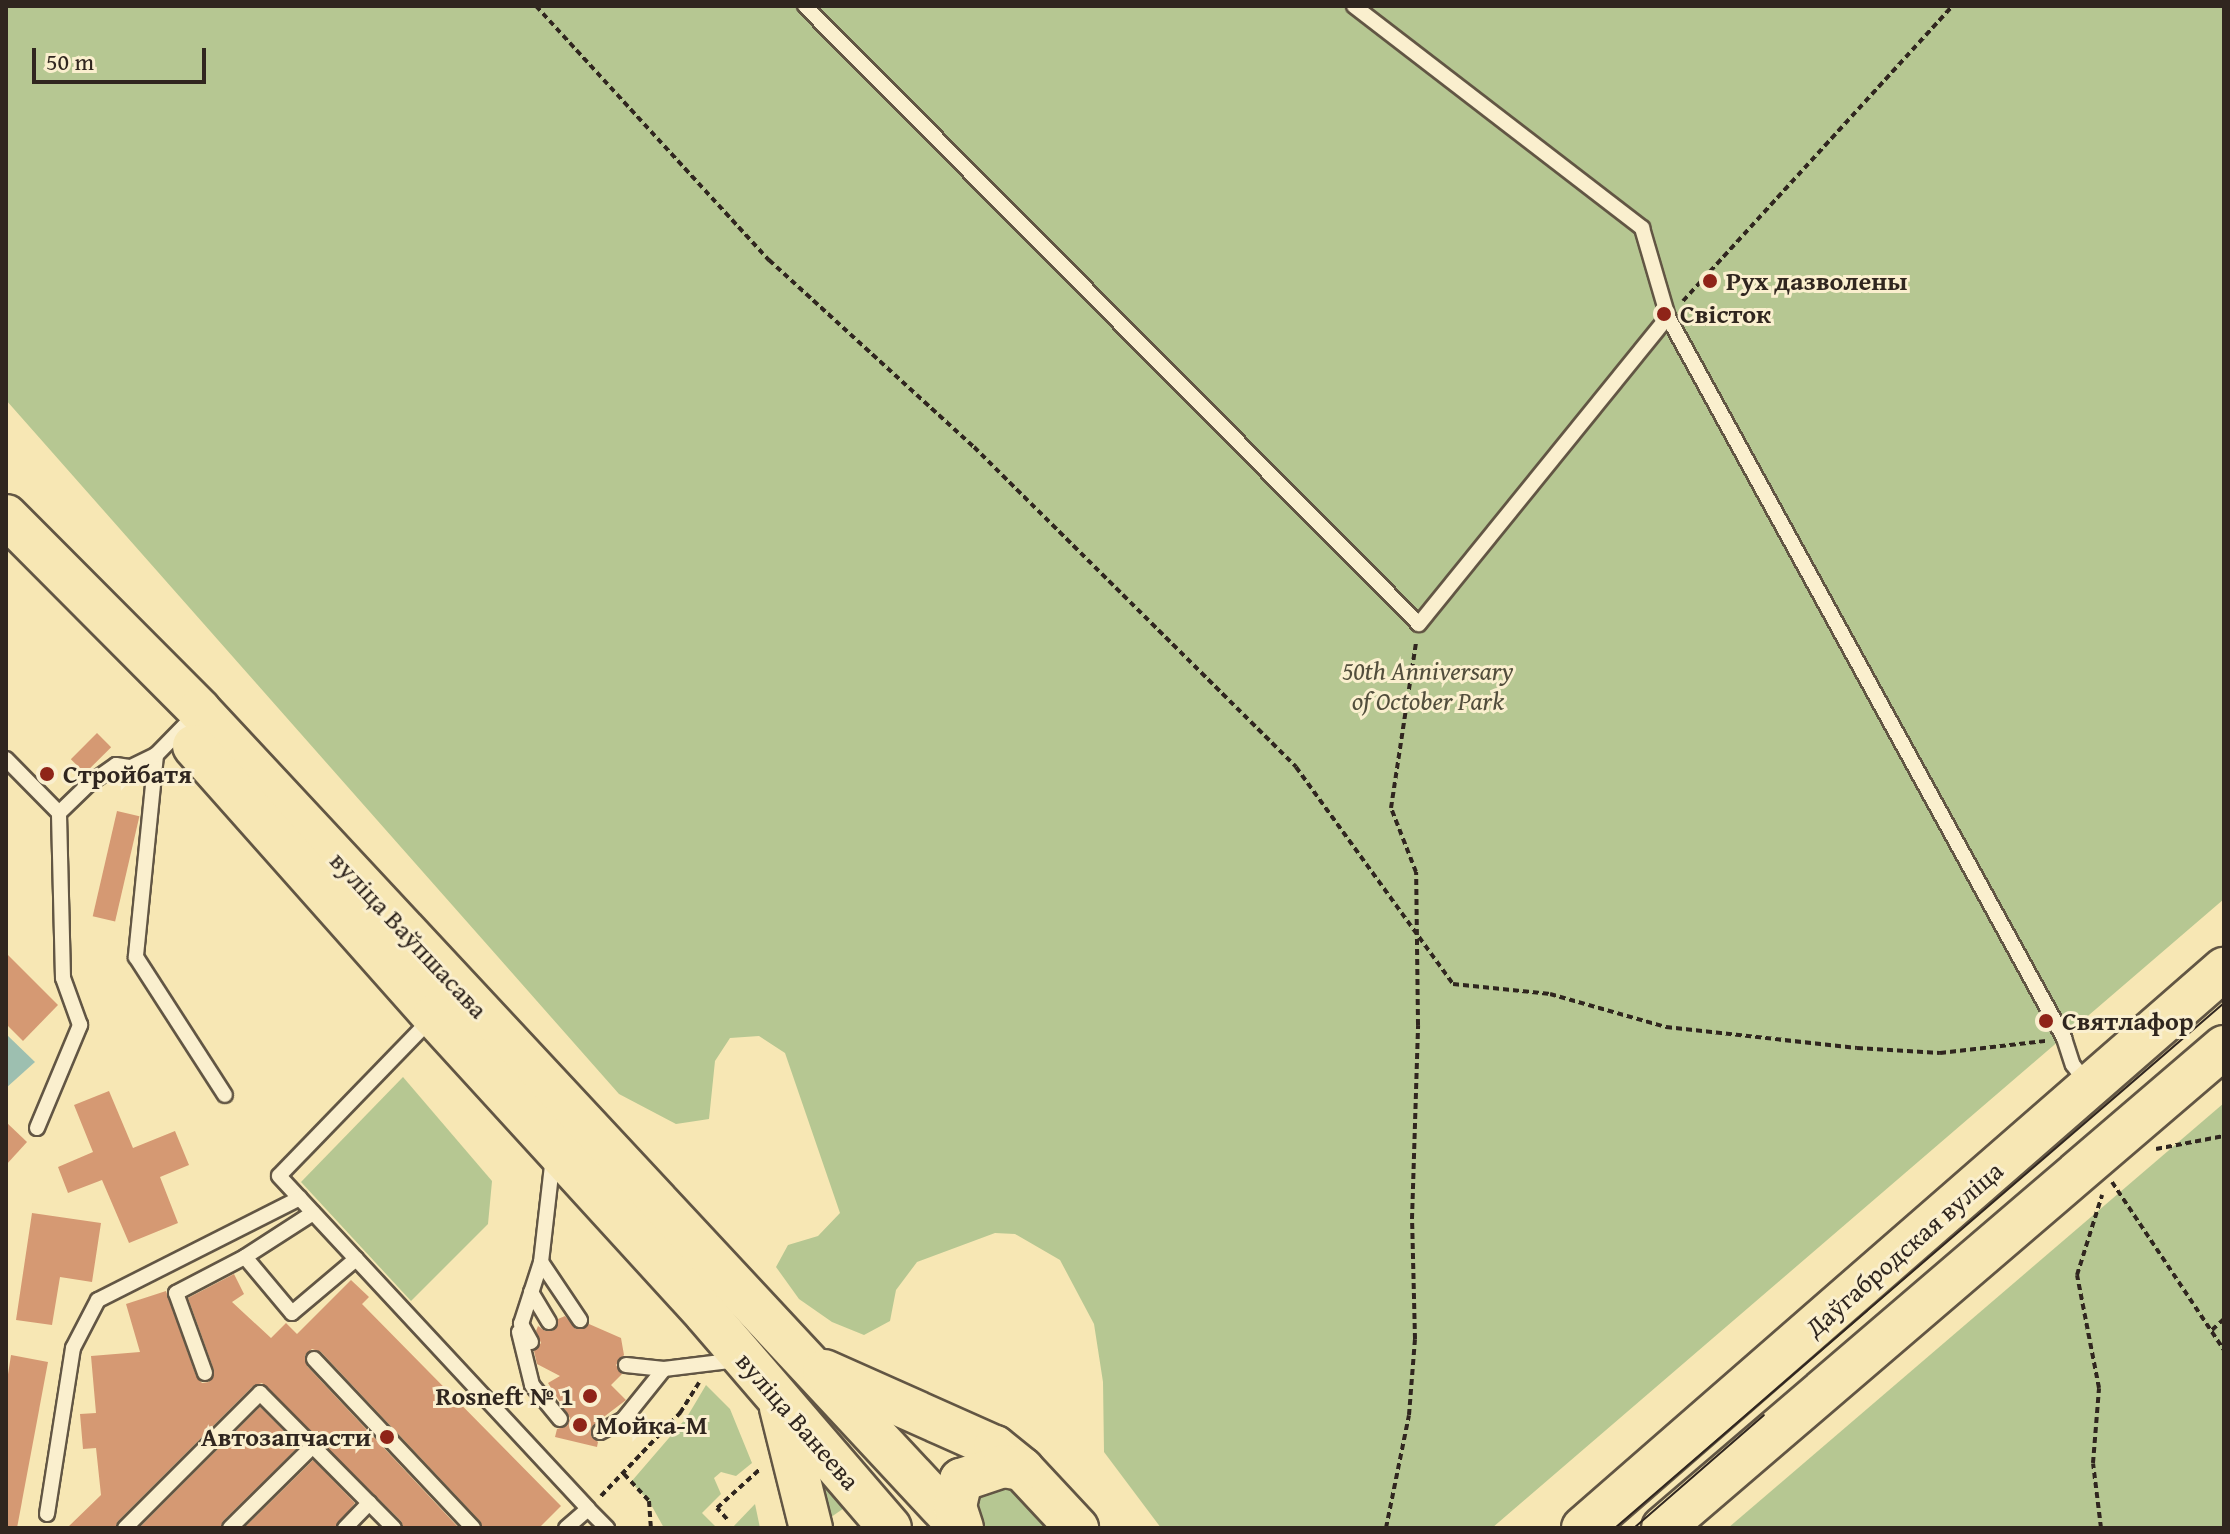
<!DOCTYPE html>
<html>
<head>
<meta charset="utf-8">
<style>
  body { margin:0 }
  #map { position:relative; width:2230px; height:1534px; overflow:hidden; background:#f7e7b4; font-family:"Gentium Book Plus",serif }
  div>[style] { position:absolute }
  .green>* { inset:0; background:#b6c792 }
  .water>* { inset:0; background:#9dbfb0 }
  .building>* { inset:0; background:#d59973; transform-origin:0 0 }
  .path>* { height:4px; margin-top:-2px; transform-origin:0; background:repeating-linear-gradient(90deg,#30261f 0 6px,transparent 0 10px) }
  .roads { filter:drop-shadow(2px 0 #625644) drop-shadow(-2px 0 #625644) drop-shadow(0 2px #625644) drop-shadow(0 -2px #625644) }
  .lane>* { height:14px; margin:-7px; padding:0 7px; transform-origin:7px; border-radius:7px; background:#faefce }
  .primary>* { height:42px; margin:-21px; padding:0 21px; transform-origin:21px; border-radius:21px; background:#f7e7b4 }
  .tram>* { height:2px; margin:-1px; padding:0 1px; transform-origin:1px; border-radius:1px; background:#30261f }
  .dots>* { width:22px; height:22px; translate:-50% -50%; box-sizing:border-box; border:4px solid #faefce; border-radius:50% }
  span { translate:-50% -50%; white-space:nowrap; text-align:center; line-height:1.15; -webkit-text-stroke:6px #faefce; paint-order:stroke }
  .poi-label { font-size:26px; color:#30261f; font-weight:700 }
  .left { translate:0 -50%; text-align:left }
  .right { translate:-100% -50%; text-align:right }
  .park-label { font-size:26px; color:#524e3c; font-style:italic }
  .street-label { font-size:26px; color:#30261f }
  .frame { position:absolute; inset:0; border:8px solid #30261f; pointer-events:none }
  .scale { position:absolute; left:32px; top:48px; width:174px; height:36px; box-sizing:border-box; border:4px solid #30261f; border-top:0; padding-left:10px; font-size:24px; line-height:28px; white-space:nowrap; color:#30261f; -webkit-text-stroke:6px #faefce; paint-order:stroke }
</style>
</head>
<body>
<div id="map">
  <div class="green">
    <div style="clip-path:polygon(6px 6px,2224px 6px,2224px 899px,1492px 1528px,1161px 1528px,1104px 1452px,1103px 1382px,1094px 1324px,1060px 1260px,1015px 1234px,995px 1233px,917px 1262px,896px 1290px,890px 1321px,864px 1335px,832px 1322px,799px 1299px,776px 1267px,788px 1245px,818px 1236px,840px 1213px,785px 1053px,759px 1036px,730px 1038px,715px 1061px,709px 1119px,676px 1124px,619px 1094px,6px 400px)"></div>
    <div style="clip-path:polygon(403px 1077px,492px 1181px,488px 1224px,411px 1301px,301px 1182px)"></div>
    <div style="clip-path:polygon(2224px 1103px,2224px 1528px,1728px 1528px)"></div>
    <div style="clip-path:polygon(706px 1385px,730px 1409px,752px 1463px,736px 1476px,721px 1472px,714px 1478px,721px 1494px,702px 1513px,717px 1528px,664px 1528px,649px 1501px,631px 1482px,687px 1417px)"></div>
    <div style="clip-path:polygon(811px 1469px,850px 1504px,821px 1524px)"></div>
    <div style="clip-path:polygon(985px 1480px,1007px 1480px,1050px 1528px,978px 1528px,969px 1518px)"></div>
    <div style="clip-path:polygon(755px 1504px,760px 1528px,732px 1528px)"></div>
  </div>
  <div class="water">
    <div style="clip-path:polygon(6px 1034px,35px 1062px,6px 1088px)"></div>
  </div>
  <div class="building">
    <div style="left:97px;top:733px;width:20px;height:37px;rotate:45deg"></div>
    <div style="left:117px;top:811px;width:23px;height:108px;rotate:13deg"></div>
    <div style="clip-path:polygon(6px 953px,58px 1005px,23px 1041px,6px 1024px)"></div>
    <div style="clip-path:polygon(109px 1091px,133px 1148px,175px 1131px,189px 1165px,160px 1177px,178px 1223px,129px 1243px,102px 1180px,68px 1193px,58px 1167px,93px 1152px,74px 1105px)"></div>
    <div style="clip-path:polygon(6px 1122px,27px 1142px,6px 1165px)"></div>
    <div style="clip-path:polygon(32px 1213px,101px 1223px,92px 1282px,60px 1277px,52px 1325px,16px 1320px)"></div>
    <div style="clip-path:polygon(234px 1274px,244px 1294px,232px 1302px,271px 1338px,286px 1323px,297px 1334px,351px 1280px,369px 1297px,362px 1304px,561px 1506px,539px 1528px,483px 1528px,480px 1521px,321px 1352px,312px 1349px,305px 1355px,307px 1366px,459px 1528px,404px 1528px,401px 1521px,262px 1383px,253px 1386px,118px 1521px,115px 1528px,67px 1528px,101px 1495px,96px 1448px,83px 1449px,80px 1414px,96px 1413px,91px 1356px,140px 1352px,126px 1304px,166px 1291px,196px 1376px,202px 1383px,209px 1382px,214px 1370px,188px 1298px)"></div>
    <div style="clip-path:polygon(565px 1316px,576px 1329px,589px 1324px,621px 1338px,624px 1355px,616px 1365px,622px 1374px,611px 1385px,626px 1400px,592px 1426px,591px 1436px,598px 1442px,597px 1447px,555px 1437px,557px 1429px,567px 1426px,570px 1418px,548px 1383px,560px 1376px,537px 1364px,534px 1351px,541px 1343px,536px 1331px,538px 1326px,545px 1331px,553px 1331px,558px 1319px)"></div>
    <div style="clip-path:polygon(11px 1355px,48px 1362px,17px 1528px,6px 1528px,6px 1387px)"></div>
    <div style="clip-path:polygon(260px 1407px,299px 1446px,223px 1521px,220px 1528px,139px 1528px)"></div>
    <div style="clip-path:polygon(313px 1460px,355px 1503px,335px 1528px,244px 1528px)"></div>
  </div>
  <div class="path">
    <div style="left:536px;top:6px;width:345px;rotate:47.5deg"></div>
    <div style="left:769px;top:260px;width:277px;rotate:42.4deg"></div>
    <div style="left:974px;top:447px;width:454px;rotate:44.8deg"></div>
    <div style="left:1296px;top:767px;width:268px;rotate:54.1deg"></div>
    <div style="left:1453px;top:984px;width:98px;rotate:5.9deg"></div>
    <div style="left:1550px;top:994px;width:121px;rotate:15.9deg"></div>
    <div style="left:1666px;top:1027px;width:192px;rotate:6.3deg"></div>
    <div style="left:1857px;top:1048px;width:83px;rotate:3.4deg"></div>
    <div style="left:1940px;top:1053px;width:107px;rotate:-6.5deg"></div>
    <div style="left:1683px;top:301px;width:399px;rotate:-47.6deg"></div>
    <div style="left:2156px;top:1149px;width:69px;rotate:-10.8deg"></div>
    <div style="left:2112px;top:1182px;width:202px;rotate:56.3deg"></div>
    <div style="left:2212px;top:1330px;width:16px;rotate:-43deg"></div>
    <div style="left:624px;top:1474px;width:37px;rotate:47deg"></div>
    <div style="left:649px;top:1501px;width:27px;rotate:86deg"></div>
    <div style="left:601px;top:1496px;width:115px;rotate:-46.4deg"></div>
    <div style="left:680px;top:1413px;width:36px;rotate:-58deg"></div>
    <div style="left:727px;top:1519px;width:15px;rotate:-132deg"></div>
    <div style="left:717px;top:1508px;width:57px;rotate:-42.1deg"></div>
    <div style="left:1386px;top:1528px;width:115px;rotate:-78.5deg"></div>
    <div style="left:1409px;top:1415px;width:76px;rotate:-85.5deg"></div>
    <div style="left:1415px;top:1339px;width:120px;rotate:-91.4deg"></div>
    <div style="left:1412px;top:1219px;width:194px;rotate:-88.2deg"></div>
    <div style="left:1418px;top:1025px;width:153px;rotate:-90.7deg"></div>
    <div style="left:1416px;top:872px;width:69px;rotate:-111.3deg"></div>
    <div style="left:1391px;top:808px;width:168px;rotate:-81.4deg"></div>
    <div style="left:2101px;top:1528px;width:65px;rotate:-97deg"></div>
    <div style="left:2093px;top:1463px;width:75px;rotate:-85.4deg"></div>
    <div style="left:2099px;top:1388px;width:115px;rotate:-101deg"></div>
    <div style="left:2077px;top:1275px;width:84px;rotate:-72.6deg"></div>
  </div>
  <div class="roads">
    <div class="lane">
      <div style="left:805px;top:6px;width:871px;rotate:45.19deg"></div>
      <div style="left:1419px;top:624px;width:395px;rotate:-51deg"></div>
      <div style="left:1354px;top:6px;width:364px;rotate:37.6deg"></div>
      <div style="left:1642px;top:228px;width:93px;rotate:73.7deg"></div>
      <div style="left:1668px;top:317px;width:823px;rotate:61.22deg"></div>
      <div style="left:2064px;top:1038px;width:28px;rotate:72deg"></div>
      <div style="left:2073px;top:1065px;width:24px;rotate:52deg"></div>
      <div style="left:156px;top:755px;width:203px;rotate:95.7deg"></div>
      <div style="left:136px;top:957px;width:164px;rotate:57.2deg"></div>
      <div style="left:6px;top:759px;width:76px;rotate:45.5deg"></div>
      <div style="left:59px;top:813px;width:42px;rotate:-44deg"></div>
      <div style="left:89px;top:784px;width:33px;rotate:-35deg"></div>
      <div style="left:116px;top:765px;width:15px;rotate:8deg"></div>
      <div style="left:131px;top:767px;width:28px;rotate:-26deg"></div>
      <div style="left:156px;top:755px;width:57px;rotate:-45.7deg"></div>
      <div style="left:433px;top:1017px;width:221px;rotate:134.1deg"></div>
      <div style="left:279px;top:1176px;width:454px;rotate:47.1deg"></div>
      <div style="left:588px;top:1509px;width:29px;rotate:139deg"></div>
      <div style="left:37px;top:1128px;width:112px;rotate:-67.3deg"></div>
      <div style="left:80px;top:1025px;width:50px;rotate:-109.9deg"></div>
      <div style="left:63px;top:978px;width:165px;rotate:-91.4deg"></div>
      <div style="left:313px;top:1213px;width:81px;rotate:147.1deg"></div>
      <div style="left:245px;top:1257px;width:73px;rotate:50deg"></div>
      <div style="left:292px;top:1313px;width:84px;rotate:-40.2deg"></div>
      <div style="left:541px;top:1262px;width:70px;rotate:56.1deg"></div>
      <div style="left:531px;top:1292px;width:35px;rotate:59deg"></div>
      <div style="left:519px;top:1332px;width:55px;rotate:76.2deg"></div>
      <div style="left:532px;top:1385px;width:44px;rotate:50.5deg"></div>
      <div style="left:531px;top:1342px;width:21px;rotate:-119deg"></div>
      <div style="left:521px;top:1324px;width:65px;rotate:-72.1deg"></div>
      <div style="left:541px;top:1262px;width:106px;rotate:-83.5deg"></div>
      <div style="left:314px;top:1359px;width:232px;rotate:46.7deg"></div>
      <div style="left:626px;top:1365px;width:38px;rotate:6deg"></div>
      <div style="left:664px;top:1369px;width:74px;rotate:-7deg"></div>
      <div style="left:205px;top:1373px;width:85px;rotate:-109.9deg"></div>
      <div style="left:176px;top:1293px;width:78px;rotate:-27.6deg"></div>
      <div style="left:600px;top:1432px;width:26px;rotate:-28deg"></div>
      <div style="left:623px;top:1420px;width:65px;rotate:-51.2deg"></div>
      <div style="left:588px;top:1509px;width:27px;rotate:45deg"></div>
      <div style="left:47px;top:1514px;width:168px;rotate:-81.1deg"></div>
      <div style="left:73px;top:1348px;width:54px;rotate:-62.5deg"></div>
      <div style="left:98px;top:1300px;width:226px;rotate:-26.8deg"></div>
      <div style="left:125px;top:1528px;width:191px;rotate:-45deg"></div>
      <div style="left:260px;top:1393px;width:190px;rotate:45.2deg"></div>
      <div style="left:230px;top:1528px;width:117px;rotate:-44.7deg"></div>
      <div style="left:345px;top:1528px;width:35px;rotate:-46deg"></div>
    </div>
    <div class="primary">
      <div style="left:6px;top:516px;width:274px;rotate:45.1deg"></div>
      <div style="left:199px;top:710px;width:1118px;rotate:47.03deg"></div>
      <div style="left:194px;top:746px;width:361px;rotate:48.4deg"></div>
      <div style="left:434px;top:1016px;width:403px;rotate:47.6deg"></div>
      <div style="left:706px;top:1314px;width:282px;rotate:49.3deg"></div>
      <div style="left:824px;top:1371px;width:187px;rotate:24deg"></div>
      <div style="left:995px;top:1447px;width:35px;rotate:39deg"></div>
      <div style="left:1022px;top:1469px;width:81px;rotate:47deg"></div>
      <div style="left:781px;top:1408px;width:124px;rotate:76deg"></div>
      <div style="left:962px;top:1528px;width:23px;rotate:-108deg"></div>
      <div style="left:955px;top:1506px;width:27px;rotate:-77deg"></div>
      <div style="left:961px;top:1480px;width:44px;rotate:-18.4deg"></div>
      <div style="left:1003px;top:1466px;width:19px;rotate:9deg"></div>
      <div style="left:1583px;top:1528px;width:851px;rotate:-41.09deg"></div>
      <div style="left:1663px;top:1528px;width:739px;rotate:-40.61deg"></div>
    </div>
  </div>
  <div class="tram">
    <div style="left:1615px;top:1528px;width:804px;rotate:-40.76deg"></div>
    <div style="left:1634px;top:1528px;width:172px;rotate:-41deg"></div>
  </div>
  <div class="dots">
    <div style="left:1710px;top:281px;background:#8f2418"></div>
    <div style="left:1664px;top:314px;background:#8f2418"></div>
    <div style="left:47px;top:774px;background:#8f2418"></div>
    <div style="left:2046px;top:1021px;background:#8f2418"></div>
    <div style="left:590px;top:1396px;background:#8f2418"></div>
    <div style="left:580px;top:1425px;background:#8f2418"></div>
    <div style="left:387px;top:1437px;background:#8f2418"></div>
  </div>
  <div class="poi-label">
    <span class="left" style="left:1726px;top:281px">Рух дазволены</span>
    <span class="left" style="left:1680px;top:314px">Свісток</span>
    <span class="left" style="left:63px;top:774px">Стройбатя</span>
    <span class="left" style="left:2062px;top:1021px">Святлафор</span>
    <span class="right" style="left:574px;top:1396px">Rosneft № 1</span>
    <span class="left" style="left:596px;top:1425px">Мойка-М</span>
    <span class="right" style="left:371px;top:1437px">Автозапчасти</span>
  </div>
  <div class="park-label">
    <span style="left:1428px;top:686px">50th Anniversary<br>of October Park</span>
  </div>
  <div class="street-label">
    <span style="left:409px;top:935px;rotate:47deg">вуліца Ваўпшасава</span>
    <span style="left:1904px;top:1249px;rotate:-41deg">Даўгабродская вуліца</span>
    <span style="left:798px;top:1421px;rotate:49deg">вуліца Ванеева</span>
  </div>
  <div class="frame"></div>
  <div class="scale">50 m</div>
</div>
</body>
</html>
